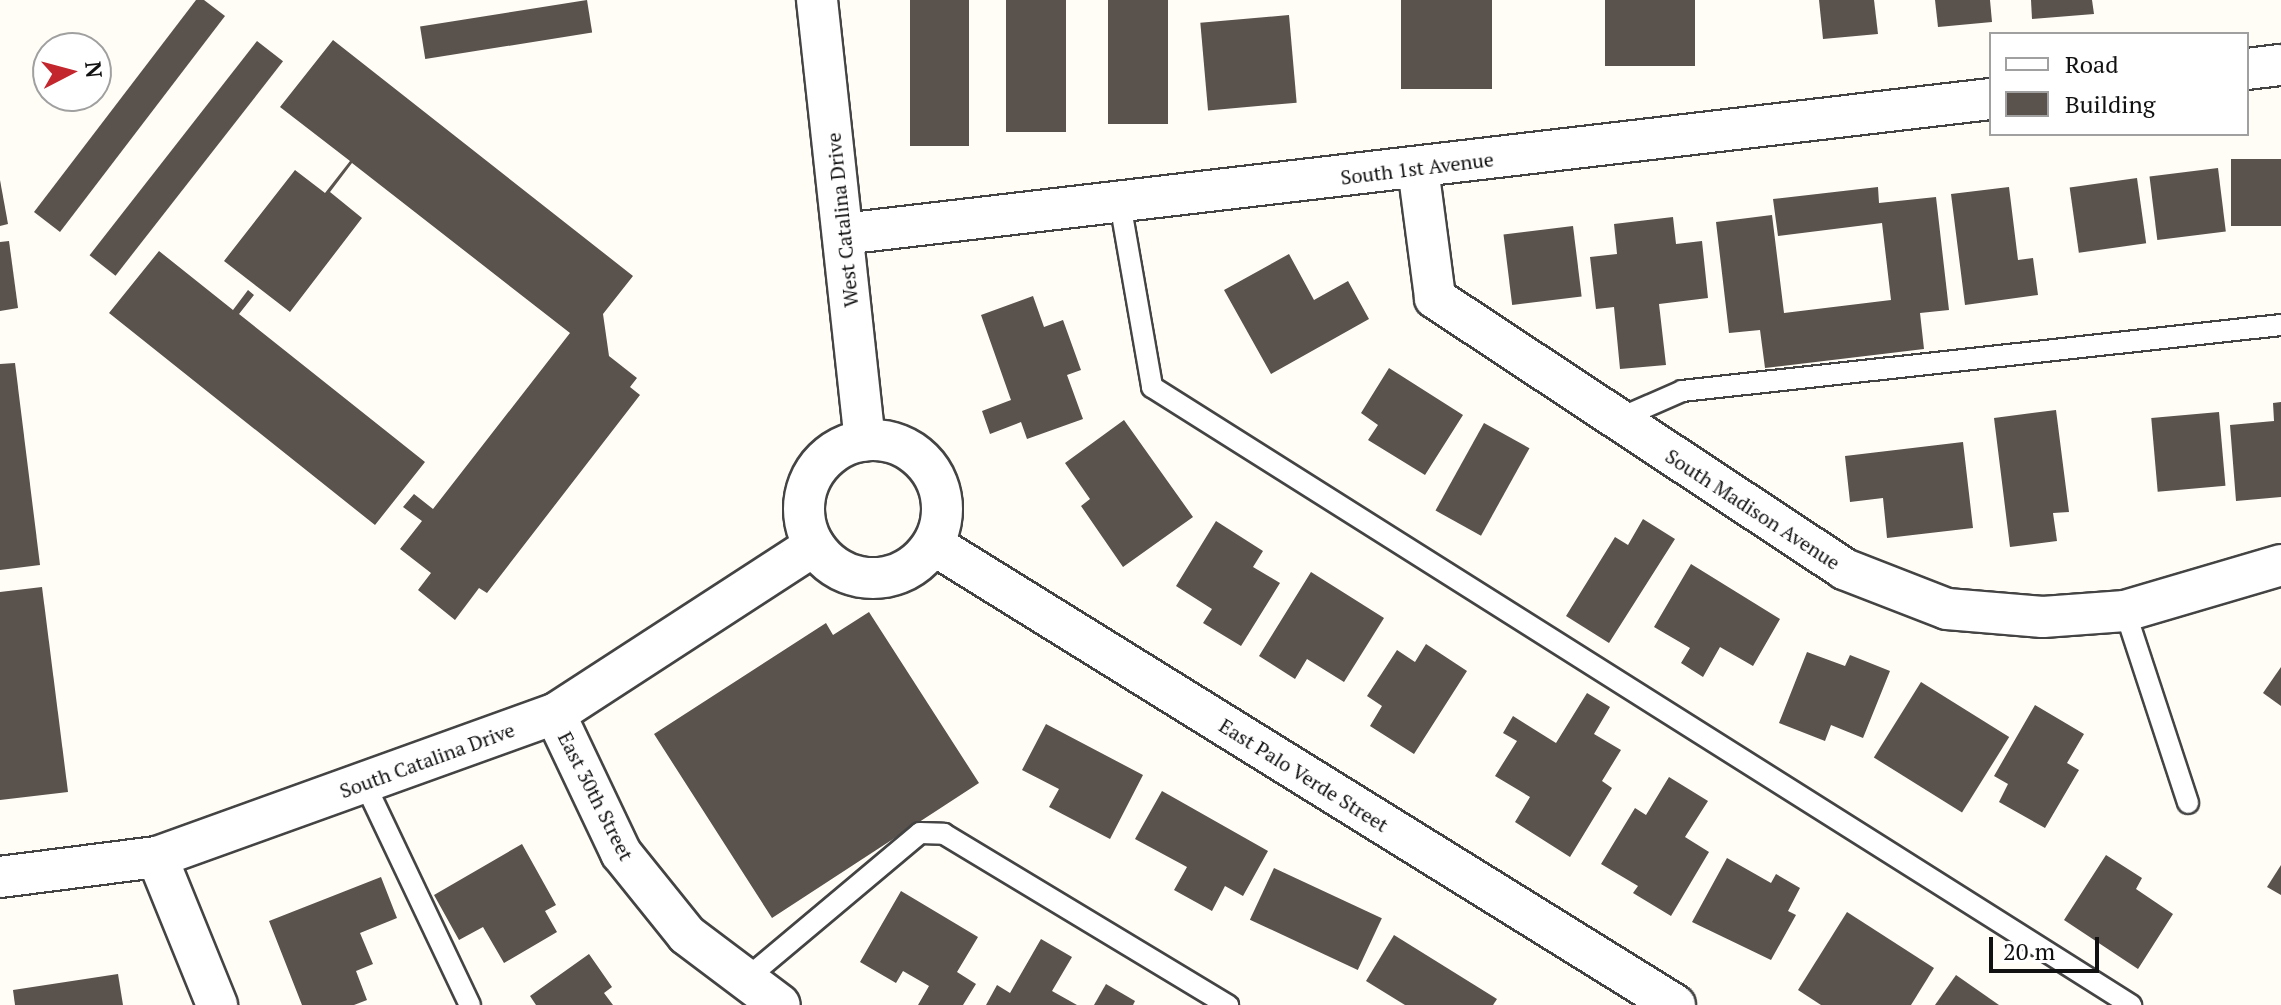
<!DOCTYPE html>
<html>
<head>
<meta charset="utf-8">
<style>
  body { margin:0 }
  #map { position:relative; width:2281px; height:1005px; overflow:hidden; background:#fffdf5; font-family:"PT Serif",serif }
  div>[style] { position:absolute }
  .building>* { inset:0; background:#5a524d; transform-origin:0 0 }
  .roads { filter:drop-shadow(2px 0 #444) drop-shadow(-2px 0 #444) drop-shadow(0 2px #444) drop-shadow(0 -2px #444) }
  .lane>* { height:20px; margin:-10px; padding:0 10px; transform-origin:10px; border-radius:10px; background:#fff }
  .street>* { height:40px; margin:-20px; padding:0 20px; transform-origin:20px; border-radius:20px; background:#fff }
  .street>.ring { margin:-20px; padding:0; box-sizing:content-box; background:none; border:40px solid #fff; border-radius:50% }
  span { translate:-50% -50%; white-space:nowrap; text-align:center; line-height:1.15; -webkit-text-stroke:8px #fff; paint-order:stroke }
  .street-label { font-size:20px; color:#111 }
  .legend { position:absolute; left:1989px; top:32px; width:260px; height:104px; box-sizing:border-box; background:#fff; border:2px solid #a0a0a0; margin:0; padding:10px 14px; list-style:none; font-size:24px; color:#111 }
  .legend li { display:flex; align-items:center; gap:16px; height:40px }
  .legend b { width:40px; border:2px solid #a0a0a0 }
  .north { position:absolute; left:32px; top:32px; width:80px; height:80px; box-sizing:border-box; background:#fff; border:2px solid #a0a0a0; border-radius:50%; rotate:84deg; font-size:22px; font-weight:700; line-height:32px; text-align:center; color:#111 }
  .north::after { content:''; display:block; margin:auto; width:28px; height:36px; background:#c4262e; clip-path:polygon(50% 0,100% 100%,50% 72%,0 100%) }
  .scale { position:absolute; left:1989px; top:937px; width:110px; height:36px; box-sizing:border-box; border:4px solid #111; border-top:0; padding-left:10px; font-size:24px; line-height:28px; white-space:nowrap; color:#111; -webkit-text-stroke:6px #fff; paint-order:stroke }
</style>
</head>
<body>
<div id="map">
  <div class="building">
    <div style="clip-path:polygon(196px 0,204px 0,225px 16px,60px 232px,34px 212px)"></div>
    <div style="left:587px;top:0;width:33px;height:169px;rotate:81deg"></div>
    <div style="left:910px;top:0;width:59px;height:146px"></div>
    <div style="left:1006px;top:0;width:60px;height:132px"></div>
    <div style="left:1108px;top:0;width:60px;height:124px"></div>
    <div style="left:1401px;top:0;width:91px;height:89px"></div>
    <div style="left:1605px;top:0;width:90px;height:66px"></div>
    <div style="clip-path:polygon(1819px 0,1874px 0,1878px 34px,1823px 39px)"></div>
    <div style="clip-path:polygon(1935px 0,1990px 0,1992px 22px,1938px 27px)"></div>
    <div style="clip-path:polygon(2031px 0,2092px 0,2094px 14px,2032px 19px)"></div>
    <div style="left:1289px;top:15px;width:88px;height:89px;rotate:85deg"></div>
    <div style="clip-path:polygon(333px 40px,633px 276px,603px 314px,609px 356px,637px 378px,630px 387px,640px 395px,487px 593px,479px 588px,455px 620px,418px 590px,431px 573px,400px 549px,422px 521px,403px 507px,414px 494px,433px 509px,570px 333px,352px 163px,330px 192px,362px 218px,290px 312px,224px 261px,295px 170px,325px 193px,350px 161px,280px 107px)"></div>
    <div style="left:257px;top:41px;width:33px;height:272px;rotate:38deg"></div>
    <div style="left:2281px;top:159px;width:67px;height:50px;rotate:90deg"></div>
    <div style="left:2218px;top:168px;width:64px;height:69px;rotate:83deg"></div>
    <div style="left:2137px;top:178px;width:66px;height:68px;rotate:82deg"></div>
    <div style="clip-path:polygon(0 180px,8px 224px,0 226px)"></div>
    <div style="clip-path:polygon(1878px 187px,1879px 203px,1936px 197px,1949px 310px,1920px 313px,1924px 349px,1765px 368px,1760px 330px,1729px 333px,1716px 222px,1772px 215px,1784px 313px,1891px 300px,1882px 223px,1778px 236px,1773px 199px)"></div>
    <div style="clip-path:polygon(2009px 187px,2018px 260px,2033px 258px,2038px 295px,1965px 305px,1951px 194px)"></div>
    <div style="clip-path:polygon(1673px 217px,1676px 244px,1702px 241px,1708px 298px,1659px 304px,1666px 365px,1620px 369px,1614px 307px,1596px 309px,1590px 257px,1617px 254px,1614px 224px)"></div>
    <div style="left:1573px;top:226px;width:71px;height:70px;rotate:83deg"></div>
    <div style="clip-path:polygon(9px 241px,18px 308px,0 311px,0 242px)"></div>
    <div style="clip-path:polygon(159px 251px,233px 310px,248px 290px,254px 295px,239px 314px,425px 462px,375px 525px,109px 313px)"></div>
    <div style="clip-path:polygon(1289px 254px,1314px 300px,1348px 281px,1369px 319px,1271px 374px,1224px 290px)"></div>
    <div style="clip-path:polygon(1033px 296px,1044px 327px,1063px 320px,1081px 370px,1067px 375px,1083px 419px,1027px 439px,1021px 422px,990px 434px,982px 411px,1011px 400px,981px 315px)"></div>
    <div style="clip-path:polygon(15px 363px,40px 565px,0 570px,0 364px)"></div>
    <div style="clip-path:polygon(1389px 368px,1463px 415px,1425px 475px,1368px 440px,1378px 425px,1361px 413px)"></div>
    <div style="clip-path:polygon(2281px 402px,2281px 497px,2236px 501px,2230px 425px,2274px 421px,2273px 403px)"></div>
    <div style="clip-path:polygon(2056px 410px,2069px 512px,2053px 513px,2057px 541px,2010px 547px,1994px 418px)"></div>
    <div style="left:2219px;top:412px;width:74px;height:68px;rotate:85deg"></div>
    <div style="clip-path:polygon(1124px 420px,1193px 517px,1123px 567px,1081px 506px,1090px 499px,1065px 463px)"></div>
    <div style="left:1484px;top:423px;width:52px;height:100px;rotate:29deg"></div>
    <div style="clip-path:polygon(1963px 442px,1973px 528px,1887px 538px,1883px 498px,1850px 502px,1845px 456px)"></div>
    <div style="clip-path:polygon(1643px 519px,1675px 539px,1609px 643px,1566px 616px,1615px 537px,1628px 545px)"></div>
    <div style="clip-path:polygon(1216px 521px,1263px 551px,1253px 567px,1280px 583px,1241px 646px,1203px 623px,1212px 609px,1176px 586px)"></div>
    <div style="clip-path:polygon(1691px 564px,1780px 619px,1753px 666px,1720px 647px,1703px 677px,1681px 663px,1690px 648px,1654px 627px)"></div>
    <div style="clip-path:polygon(1311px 572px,1384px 618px,1344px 682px,1307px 659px,1295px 679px,1259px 656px)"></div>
    <div style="clip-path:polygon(42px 587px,68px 792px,0 800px,0 592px)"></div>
    <div style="clip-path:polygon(869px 612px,979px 783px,772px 918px,654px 734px,826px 623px,833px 635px)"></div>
    <div style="clip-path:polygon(1426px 644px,1467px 671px,1414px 754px,1370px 726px,1382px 706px,1367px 696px,1397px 650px,1415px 662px)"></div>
    <div style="clip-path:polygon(1807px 652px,1845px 666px,1850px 655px,1890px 671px,1863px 738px,1831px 725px,1825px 741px,1779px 723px)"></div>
    <div style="clip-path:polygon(2281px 667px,2281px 706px,2263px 693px)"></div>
    <div style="left:1921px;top:682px;width:104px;height:89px;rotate:32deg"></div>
    <div style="clip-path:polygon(1587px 693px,1610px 707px,1594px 734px,1621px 750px,1602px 781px,1612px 788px,1570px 857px,1515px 822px,1530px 797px,1495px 776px,1517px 741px,1503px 733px,1513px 716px,1556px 743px)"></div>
    <div style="clip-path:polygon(2035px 705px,2084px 734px,2067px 763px,2079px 770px,2045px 828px,1999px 802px,2008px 784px,1994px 776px)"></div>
    <div style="clip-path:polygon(1046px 724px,1143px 775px,1110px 839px,1049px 807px,1059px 789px,1022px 770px)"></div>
    <div style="clip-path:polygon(1669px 777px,1708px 801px,1685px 837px,1709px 852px,1671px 916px,1633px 893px,1638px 886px,1601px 864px,1635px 808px,1646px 815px)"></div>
    <div style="clip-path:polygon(1162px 791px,1268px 851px,1243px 896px,1225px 886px,1212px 911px,1174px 890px,1187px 867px,1135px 839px)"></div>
    <div style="clip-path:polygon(522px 844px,556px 905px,545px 911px,557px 932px,504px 963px,483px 927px,459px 940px,434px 895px)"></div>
    <div style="clip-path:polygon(2106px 855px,2142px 878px,2136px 889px,2173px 914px,2138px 969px,2064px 920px)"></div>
    <div style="clip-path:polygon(1727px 858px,1771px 883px,1776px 874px,1800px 888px,1788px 911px,1796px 915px,1771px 960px,1692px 922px)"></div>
    <div style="clip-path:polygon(2281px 865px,2281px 895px,2267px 887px)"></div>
    <div style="left:1274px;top:868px;width:119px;height:57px;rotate:25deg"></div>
    <div style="clip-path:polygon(381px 877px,397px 918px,360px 933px,373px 964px,356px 971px,367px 1000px,354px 1005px,302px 1005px,269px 921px)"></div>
    <div style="clip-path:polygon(901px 891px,978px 937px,957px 972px,976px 984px,963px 1005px,918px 1005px,929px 986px,903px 971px,896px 983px,860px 962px)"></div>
    <div style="clip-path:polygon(1847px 912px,1934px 968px,1911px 1005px,1821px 1005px,1798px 990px)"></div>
    <div style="clip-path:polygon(1394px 935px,1497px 999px,1493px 1005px,1405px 1005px,1366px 981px)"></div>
    <div style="clip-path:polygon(1041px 939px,1072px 957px,1052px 991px,1077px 1005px,986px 1005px,997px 985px,1010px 993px)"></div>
    <div style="clip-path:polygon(589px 954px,612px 987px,604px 993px,613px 1005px,536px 1005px,530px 996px)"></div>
    <div style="clip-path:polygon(118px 974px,123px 1005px,15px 1005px,13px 990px)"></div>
    <div style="clip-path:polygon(1956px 975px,1999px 1005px,1935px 1005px)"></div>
    <div style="clip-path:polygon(1106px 984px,1135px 1001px,1133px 1005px,1094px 1005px)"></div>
  </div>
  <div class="roads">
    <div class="lane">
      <div style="left:1120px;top:203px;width:187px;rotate:80.1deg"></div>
      <div style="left:1152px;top:387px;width:1158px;rotate:32.26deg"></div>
      <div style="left:1616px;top:420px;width:72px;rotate:-23.7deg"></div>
      <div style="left:1682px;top:391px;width:603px;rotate:-6.29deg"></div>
      <div style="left:2125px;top:611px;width:202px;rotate:71.8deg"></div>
      <div style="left:364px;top:782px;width:247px;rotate:64.6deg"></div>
      <div style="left:746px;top:979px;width:227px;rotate:-40deg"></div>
      <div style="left:920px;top:833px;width:24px;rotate:2deg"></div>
      <div style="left:944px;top:834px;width:332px;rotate:31.1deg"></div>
    </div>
    <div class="street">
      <div style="left:817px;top:0;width:443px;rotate:83.8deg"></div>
      <div style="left:2247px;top:69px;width:34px;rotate:-7deg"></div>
      <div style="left:1418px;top:168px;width:131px;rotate:82.5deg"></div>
      <div style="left:1435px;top:298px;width:491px;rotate:33.5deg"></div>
      <div style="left:1844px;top:569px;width:110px;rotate:21.2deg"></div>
      <div style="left:1947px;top:609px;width:96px;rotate:4.8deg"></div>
      <div style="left:2043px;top:617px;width:82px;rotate:-4.2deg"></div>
      <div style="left:2125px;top:611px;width:163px;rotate:-16.4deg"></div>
      <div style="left:843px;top:234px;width:1156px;rotate:-6.71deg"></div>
      <div class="ring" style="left:804px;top:440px;width:98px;height:98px"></div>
      <div style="left:934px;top:545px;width:872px;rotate:31.83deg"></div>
      <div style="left:555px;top:714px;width:154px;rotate:64.6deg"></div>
      <div style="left:621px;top:853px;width:105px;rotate:51.2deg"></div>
      <div style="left:687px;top:935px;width:116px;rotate:37deg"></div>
      <div style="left:157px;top:857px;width:160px;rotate:67.9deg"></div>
      <div style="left:0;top:877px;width:158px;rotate:-7.3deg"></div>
      <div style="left:157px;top:857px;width:423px;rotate:-19.8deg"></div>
      <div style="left:555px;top:714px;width:309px;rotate:-33deg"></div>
    </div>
  </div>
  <div class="street-label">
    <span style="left:1417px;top:168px;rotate:-7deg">South 1st Avenue</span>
    <span style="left:842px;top:220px;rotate:-96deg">West Catalina Drive</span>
    <span style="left:1753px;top:509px;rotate:33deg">South Madison Avenue</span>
    <span style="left:427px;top:760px;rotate:-20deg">South Catalina Drive</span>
    <span style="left:1304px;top:775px;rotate:32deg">East Palo Verde Street</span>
    <span style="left:596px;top:796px;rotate:63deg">East 30th Street</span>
  </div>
  <ul class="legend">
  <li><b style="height:10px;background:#fff"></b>Road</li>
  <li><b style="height:22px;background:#5a524d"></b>Building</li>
  </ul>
  <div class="north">N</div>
  <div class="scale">20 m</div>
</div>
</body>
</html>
